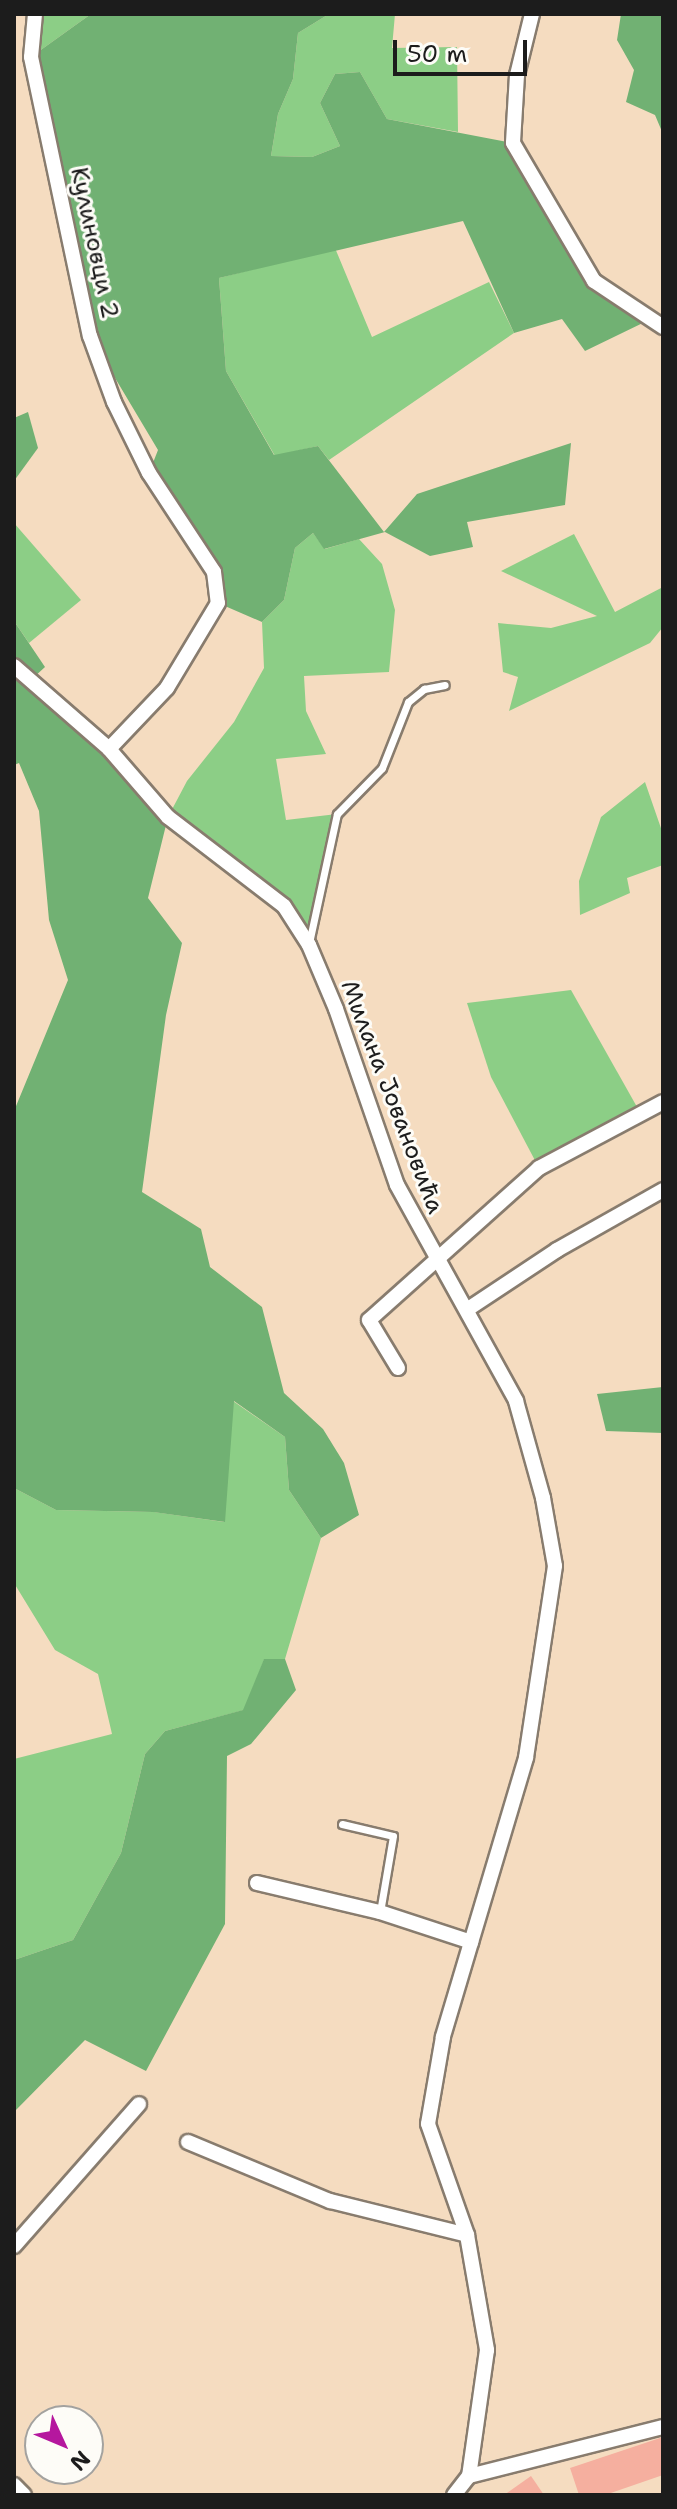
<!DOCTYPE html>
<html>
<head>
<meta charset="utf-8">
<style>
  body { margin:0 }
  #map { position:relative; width:677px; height:2509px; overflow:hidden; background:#f5dcc0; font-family:"Shantell Sans",sans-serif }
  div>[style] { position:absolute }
  .green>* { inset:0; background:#8cce86 }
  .forest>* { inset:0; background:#71b173 }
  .building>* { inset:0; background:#f5af9f }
  .roads { filter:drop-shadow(2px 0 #887c6e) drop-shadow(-2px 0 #887c6e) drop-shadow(0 2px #887c6e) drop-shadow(0 -2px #887c6e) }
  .service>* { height:7px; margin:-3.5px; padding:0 3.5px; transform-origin:3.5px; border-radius:3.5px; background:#fff }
  .minor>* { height:14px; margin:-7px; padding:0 7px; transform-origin:7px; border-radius:7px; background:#fff }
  span { translate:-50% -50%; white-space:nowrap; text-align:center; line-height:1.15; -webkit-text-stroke:6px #fdfcf7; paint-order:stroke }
  .street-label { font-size:24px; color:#1c1c1c }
  .frame { position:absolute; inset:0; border:16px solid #1c1c1c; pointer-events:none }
  .north { position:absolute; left:24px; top:2405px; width:80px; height:80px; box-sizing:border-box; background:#fdfcf7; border:2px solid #a3a29f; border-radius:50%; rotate:134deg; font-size:22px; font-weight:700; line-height:32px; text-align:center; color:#1c1c1c }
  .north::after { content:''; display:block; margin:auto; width:28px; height:36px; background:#b5179e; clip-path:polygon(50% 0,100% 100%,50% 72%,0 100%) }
  .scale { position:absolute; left:393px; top:40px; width:134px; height:36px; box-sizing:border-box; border:4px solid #1c1c1c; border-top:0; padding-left:10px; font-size:24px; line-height:28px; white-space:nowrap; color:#1c1c1c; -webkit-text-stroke:6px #fdfcf7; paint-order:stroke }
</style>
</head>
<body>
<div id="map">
  <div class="green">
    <div style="clip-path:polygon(35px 14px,91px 14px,31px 57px)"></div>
    <div style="clip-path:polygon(329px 14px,395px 14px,392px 48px,457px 47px,458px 132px,387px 119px,360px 72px,335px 74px,320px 103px,340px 146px,312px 157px,271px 156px,278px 114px,293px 79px,298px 33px)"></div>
    <div style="clip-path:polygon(335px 248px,372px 337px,489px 282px,514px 333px,329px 460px,318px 446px,275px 456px,226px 371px,219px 278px)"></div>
    <div style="clip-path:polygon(14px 523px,81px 600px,29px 643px,14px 621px)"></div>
    <div style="clip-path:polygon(313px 533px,325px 549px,359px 539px,382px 564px,395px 610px,389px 672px,304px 676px,306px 711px,326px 754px,276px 759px,286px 820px,337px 814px,309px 945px,284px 906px,168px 817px,187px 781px,234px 722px,264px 668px,262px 622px,284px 600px,295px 548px)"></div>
    <div style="clip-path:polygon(574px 534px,615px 612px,663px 587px,663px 627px,650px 643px,509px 711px,518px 677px,503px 672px,498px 623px,551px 628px,597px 616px,501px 571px)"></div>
    <div style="clip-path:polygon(645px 782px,663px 834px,663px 865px,627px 878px,630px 893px,580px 915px,579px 881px,601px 817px)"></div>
    <div style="clip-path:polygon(571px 990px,641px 1114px,539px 1168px,491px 1077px,467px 1003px)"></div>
    <div style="clip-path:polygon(233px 1401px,285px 1437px,289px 1490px,321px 1538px,285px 1659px,264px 1660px,244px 1710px,165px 1731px,145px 1754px,121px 1853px,73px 1940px,14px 1960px,14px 1759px,112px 1734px,98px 1674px,55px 1650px,14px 1583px,14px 1488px,56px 1510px,154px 1512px,224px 1522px)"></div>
  </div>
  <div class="forest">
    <div style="clip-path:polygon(91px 14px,329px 14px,298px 33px,293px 79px,278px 114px,271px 156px,312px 157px,340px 146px,320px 103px,335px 74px,360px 72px,387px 119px,513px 143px,594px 281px,651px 319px,585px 351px,562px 319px,514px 333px,463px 221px,219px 278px,226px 371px,274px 455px,318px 446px,384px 532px,417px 494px,571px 443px,565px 505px,467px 522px,473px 547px,430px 556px,385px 532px,324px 549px,313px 533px,295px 548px,284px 600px,262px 622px,218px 603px,214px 572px,149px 473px,158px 450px,90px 336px,31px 57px)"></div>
    <div style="clip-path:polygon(621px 14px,663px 14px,663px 134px,655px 115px,626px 102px,634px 70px,617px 40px)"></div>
    <div style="clip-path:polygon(28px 412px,38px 448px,14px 481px,14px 418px)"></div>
    <div style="clip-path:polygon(14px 621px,45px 667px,33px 678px,168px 817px,148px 898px,182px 943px,166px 1015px,142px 1192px,201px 1229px,210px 1267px,262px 1307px,284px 1393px,323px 1429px,344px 1463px,359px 1515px,321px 1538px,289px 1490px,285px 1437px,234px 1401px,225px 1522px,153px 1512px,56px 1510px,14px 1488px,14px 1111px,68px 980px,49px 920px,39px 811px,19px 763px,14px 765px)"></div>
    <div style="clip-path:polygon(663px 1387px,663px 1433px,606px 1431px,597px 1394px)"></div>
    <div style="clip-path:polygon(264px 1659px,285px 1659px,296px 1690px,251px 1744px,227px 1756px,225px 1924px,146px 2071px,85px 2040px,14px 2112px,14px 1960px,73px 1940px,121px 1853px,145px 1754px,165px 1731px,243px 1710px)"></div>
  </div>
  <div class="building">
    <div style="clip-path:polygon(663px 2437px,663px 2475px,605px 2495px,579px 2495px,570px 2468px)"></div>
    <div style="clip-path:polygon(531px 2476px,544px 2495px,504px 2495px)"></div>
  </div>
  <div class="roads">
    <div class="service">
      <div style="left:309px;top:943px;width:132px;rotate:-77.8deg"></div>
      <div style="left:337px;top:814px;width:64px;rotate:-45.6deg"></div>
      <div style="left:382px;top:768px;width:71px;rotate:-68.5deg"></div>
      <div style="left:408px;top:702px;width:21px;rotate:-39deg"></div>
      <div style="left:424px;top:689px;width:21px;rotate:-11deg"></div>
      <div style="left:342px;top:1824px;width:52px;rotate:13.2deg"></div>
      <div style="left:393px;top:1836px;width:77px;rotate:99.7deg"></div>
    </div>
    <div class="minor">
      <div style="left:35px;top:14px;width:43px;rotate:95.3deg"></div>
      <div style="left:31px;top:57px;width:285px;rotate:78.1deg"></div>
      <div style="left:90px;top:336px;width:70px;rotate:70deg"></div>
      <div style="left:114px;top:402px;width:79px;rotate:63.8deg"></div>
      <div style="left:149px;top:473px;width:118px;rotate:56.7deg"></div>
      <div style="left:214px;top:572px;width:31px;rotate:83deg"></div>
      <div style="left:218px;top:603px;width:99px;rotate:121deg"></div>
      <div style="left:167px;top:688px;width:84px;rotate:133.6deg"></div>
      <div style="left:532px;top:14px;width:63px;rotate:103.8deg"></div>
      <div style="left:517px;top:75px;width:68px;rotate:93.4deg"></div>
      <div style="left:513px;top:143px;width:160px;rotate:59.6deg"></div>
      <div style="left:594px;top:281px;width:83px;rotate:33.7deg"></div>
      <div style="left:14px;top:666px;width:126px;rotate:41.1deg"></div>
      <div style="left:109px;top:749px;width:90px;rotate:49.1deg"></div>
      <div style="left:168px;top:817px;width:146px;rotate:37.5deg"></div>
      <div style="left:284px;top:906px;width:46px;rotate:57.3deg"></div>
      <div style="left:309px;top:945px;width:69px;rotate:67.1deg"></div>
      <div style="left:336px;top:1009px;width:186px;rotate:70.9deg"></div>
      <div style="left:397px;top:1185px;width:247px;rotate:61.1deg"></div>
      <div style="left:516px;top:1401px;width:101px;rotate:74.4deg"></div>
      <div style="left:543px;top:1498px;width:69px;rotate:80deg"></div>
      <div style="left:555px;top:1566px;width:194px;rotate:98.6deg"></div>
      <div style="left:526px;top:1758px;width:291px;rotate:106.6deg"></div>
      <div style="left:443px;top:2037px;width:88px;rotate:99.8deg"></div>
      <div style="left:428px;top:2124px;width:118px;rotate:70.6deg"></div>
      <div style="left:467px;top:2235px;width:117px;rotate:80.1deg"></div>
      <div style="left:487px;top:2350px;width:127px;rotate:98.1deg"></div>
      <div style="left:468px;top:1309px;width:107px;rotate:-33.5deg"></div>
      <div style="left:557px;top:1250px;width:122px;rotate:-29.5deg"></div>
      <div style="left:398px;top:1368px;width:56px;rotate:-121.1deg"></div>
      <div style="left:369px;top:1320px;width:228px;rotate:-41.8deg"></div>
      <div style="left:539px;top:1168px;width:140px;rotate:-28deg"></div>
      <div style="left:257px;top:1883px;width:126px;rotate:13.3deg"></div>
      <div style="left:380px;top:1912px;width:96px;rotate:18.2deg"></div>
      <div style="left:188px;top:2142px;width:154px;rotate:22.6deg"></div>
      <div style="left:330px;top:2201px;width:141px;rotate:13.9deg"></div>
      <div style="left:14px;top:2246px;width:189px;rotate:-48.6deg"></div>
      <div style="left:14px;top:2485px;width:14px;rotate:45deg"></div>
      <div style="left:454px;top:2495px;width:24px;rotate:-52deg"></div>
      <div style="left:469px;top:2476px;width:200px;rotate:-14.2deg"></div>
    </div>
  </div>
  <div class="street-label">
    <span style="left:94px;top:243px;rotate:78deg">Кулиновци 2</span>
    <span style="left:392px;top:1097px;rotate:69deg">Милана Јовановића</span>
  </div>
  <div class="frame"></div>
  <div class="north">N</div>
  <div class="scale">50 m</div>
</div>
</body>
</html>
